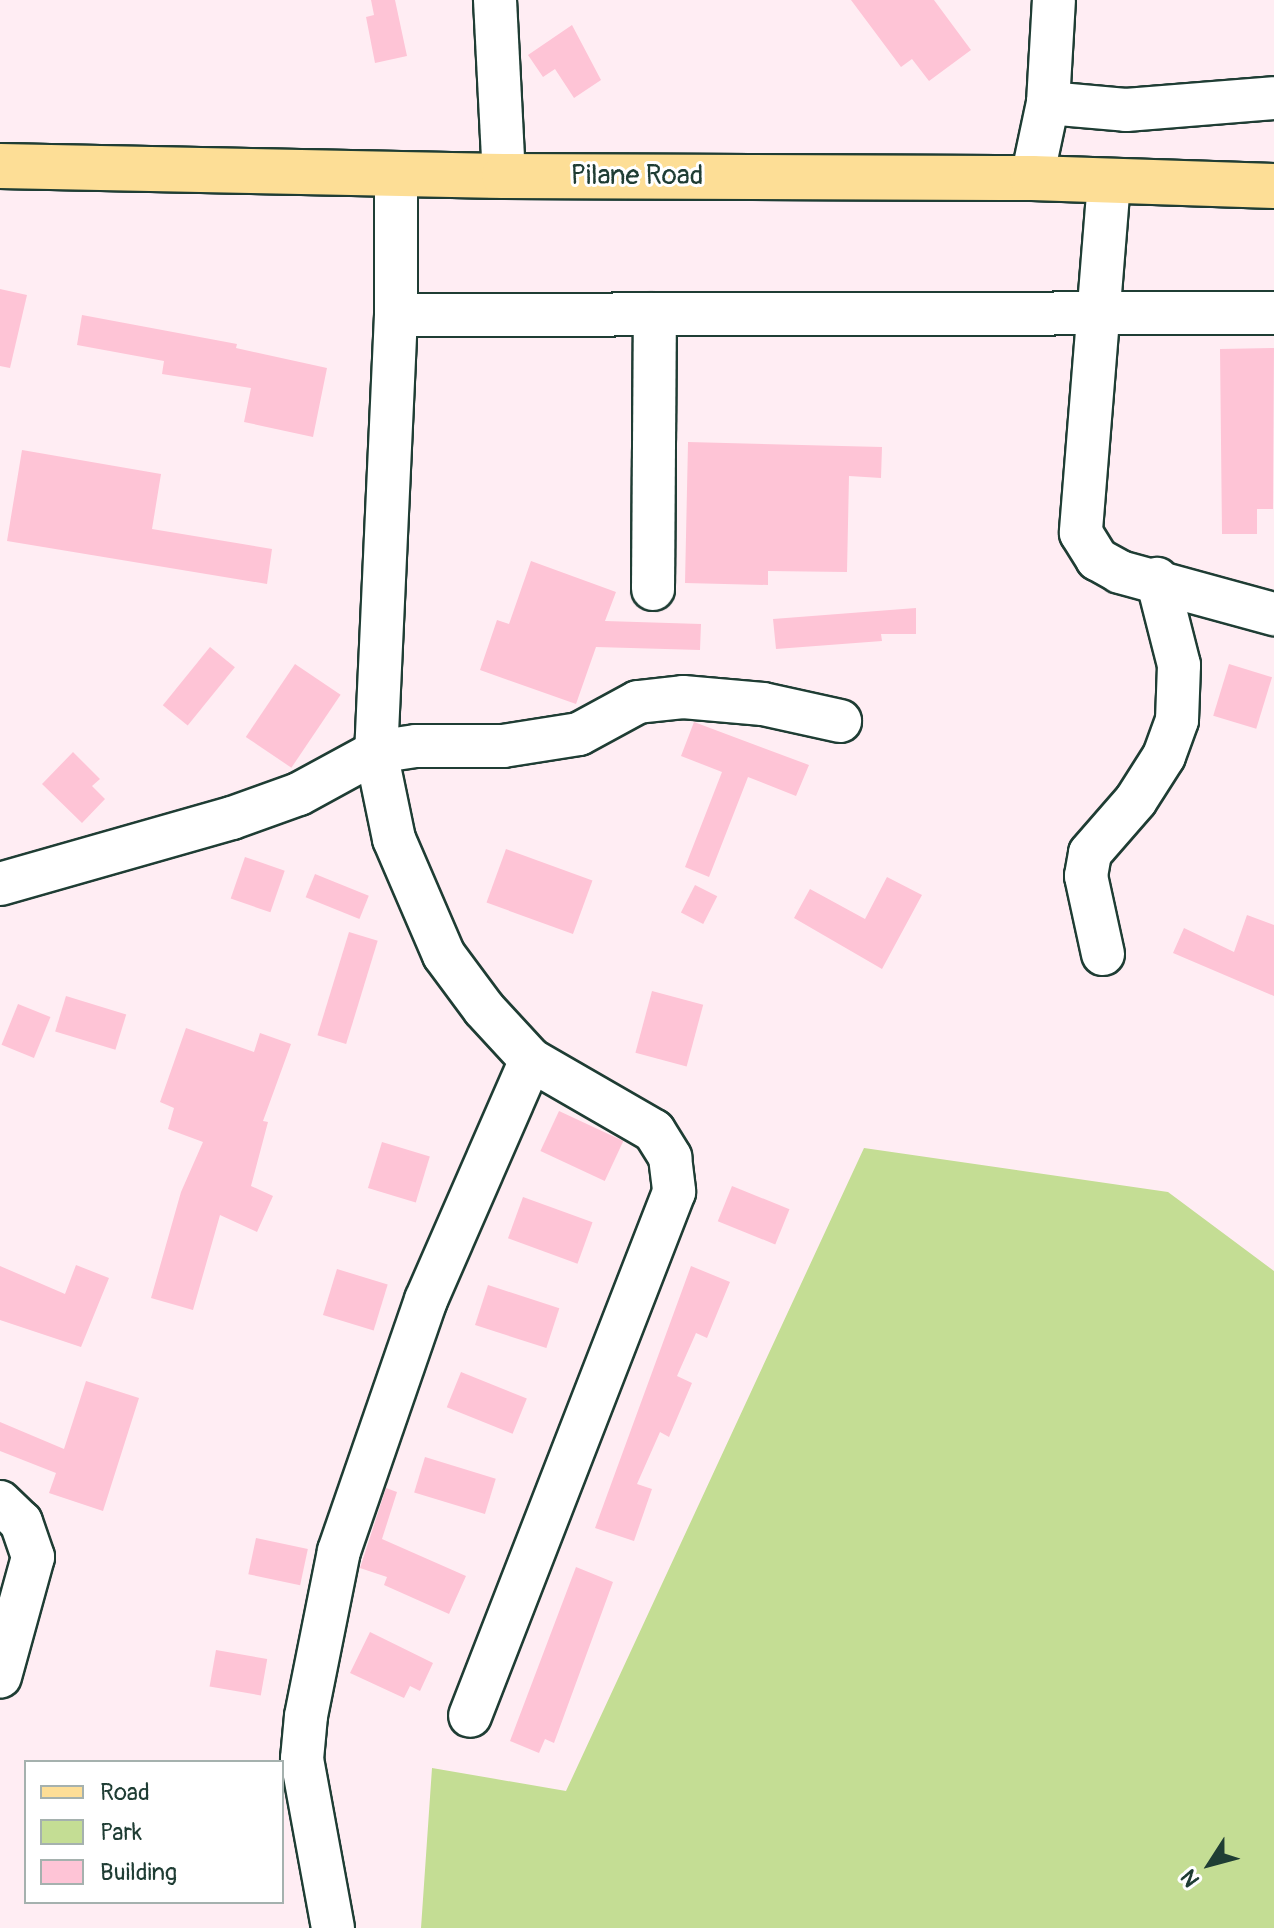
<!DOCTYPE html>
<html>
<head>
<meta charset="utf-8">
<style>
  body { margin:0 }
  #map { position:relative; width:1274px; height:1928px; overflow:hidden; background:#ffedf3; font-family:Pangolin,sans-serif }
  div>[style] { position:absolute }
  .green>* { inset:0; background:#c4dd94 }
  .building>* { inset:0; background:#fec4d6; transform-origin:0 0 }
  .roads { filter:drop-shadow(2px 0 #1f3d34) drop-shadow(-2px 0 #1f3d34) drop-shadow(0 2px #1f3d34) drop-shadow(0 -2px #1f3d34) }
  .minor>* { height:42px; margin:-21px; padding:0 21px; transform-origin:21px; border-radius:21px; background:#fff }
  .major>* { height:44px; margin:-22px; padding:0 22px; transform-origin:22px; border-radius:22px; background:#fdde96 }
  span { translate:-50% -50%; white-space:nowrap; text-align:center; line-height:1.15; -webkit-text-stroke:6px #fff; paint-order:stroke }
  .street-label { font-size:28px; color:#1f3d34 }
  .legend { position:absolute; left:24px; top:1760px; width:260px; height:144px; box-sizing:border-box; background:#fff; border:2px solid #a5b1ae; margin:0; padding:10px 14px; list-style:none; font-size:24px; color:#1f3d34 }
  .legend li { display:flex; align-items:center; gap:16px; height:40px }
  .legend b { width:40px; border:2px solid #a5b1ae }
  .north { position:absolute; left:1170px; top:1824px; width:80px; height:80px; -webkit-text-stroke:6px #fff; paint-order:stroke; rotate:234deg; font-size:22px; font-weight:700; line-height:32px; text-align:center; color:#1f3d34 }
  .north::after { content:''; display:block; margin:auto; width:28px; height:36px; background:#1f3d34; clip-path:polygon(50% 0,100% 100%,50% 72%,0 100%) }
</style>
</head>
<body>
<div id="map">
  <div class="green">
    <div style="clip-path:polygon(864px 1148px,1168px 1192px,1274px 1271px,1274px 1928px,421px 1928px,432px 1768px,566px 1791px)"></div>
  </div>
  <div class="building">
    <div style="clip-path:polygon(371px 0,395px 0,407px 56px,375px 63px,366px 17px,374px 15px)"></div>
    <div style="clip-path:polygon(851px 0,934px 0,971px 50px,929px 81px,912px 59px,901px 67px)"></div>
    <div style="clip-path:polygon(572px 25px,601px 80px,574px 98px,555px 69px,543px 77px,528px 55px)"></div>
    <div style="clip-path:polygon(0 289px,27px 295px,10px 368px,0 366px)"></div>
    <div style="clip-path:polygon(82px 315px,237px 344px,236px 348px,327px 368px,313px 437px,244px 422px,251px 388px,162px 374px,164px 361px,77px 345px)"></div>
    <div style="clip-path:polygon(1274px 348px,1273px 509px,1257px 509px,1257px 534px,1222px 534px,1220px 349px)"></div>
    <div style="clip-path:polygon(688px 442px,882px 447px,881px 478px,849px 476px,847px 572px,768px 571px,768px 585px,685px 583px)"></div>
    <div style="clip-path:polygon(22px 450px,161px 474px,152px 529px,272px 549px,267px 584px,7px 541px)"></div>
    <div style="clip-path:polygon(531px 561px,616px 592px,605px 621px,701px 624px,700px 650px,596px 647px,576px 704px,480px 670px,497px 620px,509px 624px)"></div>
    <div style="clip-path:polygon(916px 608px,916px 634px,881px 634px,882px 641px,776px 649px,773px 619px)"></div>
    <div style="left:210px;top:647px;width:32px;height:75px;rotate:39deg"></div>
    <div style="left:295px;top:664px;width:55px;height:88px;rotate:34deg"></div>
    <div style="left:1229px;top:664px;width:45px;height:54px;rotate:17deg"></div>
    <div style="clip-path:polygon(694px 722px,809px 765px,796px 796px,748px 777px,709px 877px,685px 867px,722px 772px,681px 756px)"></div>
    <div style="clip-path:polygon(73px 752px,100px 779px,92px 786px,105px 799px,82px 823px,42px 784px)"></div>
    <div style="left:506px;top:849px;width:92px;height:57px;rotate:20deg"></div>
    <div style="left:245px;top:857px;width:42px;height:44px;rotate:19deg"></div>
    <div style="left:315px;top:874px;width:58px;height:25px;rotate:22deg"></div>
    <div style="clip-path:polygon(887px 877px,922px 895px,882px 969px,794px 918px,810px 889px,865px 919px)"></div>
    <div style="left:695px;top:885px;width:25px;height:31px;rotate:27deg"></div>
    <div style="clip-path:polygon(1247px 915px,1274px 925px,1274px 996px,1173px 953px,1184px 928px,1234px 952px)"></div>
    <div style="left:349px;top:932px;width:30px;height:108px;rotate:17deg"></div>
    <div style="left:652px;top:991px;width:53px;height:64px;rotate:15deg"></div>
    <div style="left:66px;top:996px;width:63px;height:37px;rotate:17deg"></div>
    <div style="left:18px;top:1004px;width:35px;height:44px;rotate:22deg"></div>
    <div style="clip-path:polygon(186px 1028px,254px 1052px,260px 1033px,291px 1044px,263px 1121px,268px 1122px,251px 1186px,273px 1196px,257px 1232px,220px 1215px,193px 1310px,151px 1298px,181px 1192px,203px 1142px,168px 1129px,174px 1108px,160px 1102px)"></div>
    <div style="left:559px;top:1111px;width:71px;height:44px;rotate:25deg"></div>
    <div style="left:382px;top:1142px;width:50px;height:48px;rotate:17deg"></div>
    <div style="left:732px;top:1186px;width:62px;height:38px;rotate:22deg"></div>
    <div style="left:523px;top:1197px;width:74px;height:44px;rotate:20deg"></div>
    <div style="clip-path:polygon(76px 1265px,109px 1278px,81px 1347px,0 1320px,0 1266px,65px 1294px)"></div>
    <div style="clip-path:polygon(691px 1266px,730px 1282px,707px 1338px,696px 1333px,677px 1376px,692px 1383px,669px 1437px,660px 1432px,637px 1484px,652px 1489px,634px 1541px,595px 1528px)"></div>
    <div style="left:337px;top:1269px;width:53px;height:48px;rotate:17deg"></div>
    <div style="left:488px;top:1285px;width:75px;height:42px;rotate:18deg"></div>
    <div style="left:461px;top:1372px;width:71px;height:38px;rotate:22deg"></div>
    <div style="clip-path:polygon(86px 1381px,139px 1398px,103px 1511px,49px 1493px,56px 1473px,0 1451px,0 1422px,64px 1449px)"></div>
    <div style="left:425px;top:1457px;width:74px;height:37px;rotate:17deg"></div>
    <div style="clip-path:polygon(386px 1488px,397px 1492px,382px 1539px,466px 1576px,449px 1614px,384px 1585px,387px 1577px,360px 1568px)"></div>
    <div style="left:256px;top:1538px;width:53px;height:37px;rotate:12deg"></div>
    <div style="clip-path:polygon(576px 1567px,613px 1582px,554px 1743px,545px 1739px,539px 1753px,510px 1741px)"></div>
    <div style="clip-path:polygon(370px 1632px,433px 1663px,420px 1691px,410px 1686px,404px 1698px,350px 1673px)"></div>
    <div style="left:216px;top:1650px;width:52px;height:37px;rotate:10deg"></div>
  </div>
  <div class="roads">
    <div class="minor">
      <div style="left:495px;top:0;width:176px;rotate:87.1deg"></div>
      <div style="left:1048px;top:103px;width:78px;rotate:5.1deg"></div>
      <div style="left:1126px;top:110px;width:148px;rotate:-4.6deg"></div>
      <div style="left:396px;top:173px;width:142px;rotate:90deg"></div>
      <div style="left:396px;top:315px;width:437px;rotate:92.6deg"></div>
      <div style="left:376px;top:752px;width:89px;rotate:78.3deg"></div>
      <div style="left:394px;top:839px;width:126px;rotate:66.7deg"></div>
      <div style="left:444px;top:955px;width:67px;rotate:53.5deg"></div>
      <div style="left:484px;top:1009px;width:69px;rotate:47.3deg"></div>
      <div style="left:531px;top:1060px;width:142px;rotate:30deg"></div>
      <div style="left:654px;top:1131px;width:31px;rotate:58deg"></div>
      <div style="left:670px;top:1157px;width:35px;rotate:83deg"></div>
      <div style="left:674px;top:1192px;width:562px;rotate:111.27deg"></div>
      <div style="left:1032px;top:178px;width:77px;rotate:-78deg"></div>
      <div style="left:1048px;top:103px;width:103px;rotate:-86.7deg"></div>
      <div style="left:1109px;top:182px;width:352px;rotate:94.6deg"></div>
      <div style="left:1081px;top:533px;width:31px;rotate:58deg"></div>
      <div style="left:1097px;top:559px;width:26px;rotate:29deg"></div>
      <div style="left:1120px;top:572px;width:160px;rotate:15.3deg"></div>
      <div style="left:396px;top:315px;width:878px;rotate:-0.13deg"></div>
      <div style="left:653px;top:589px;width:275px;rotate:-89.6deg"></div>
      <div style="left:0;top:884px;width:241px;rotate:-15.9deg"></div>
      <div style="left:232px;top:818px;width:71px;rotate:-19.7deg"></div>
      <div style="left:299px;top:794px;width:88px;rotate:-28.6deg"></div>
      <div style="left:376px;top:752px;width:40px;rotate:-8.5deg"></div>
      <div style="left:416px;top:746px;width:87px"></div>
      <div style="left:503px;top:746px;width:77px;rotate:-9deg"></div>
      <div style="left:579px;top:734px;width:67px;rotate:-28.5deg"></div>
      <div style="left:638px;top:702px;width:45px;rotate:-6.3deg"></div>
      <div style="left:683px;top:697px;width:80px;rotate:5deg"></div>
      <div style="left:763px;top:704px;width:79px;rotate:12.4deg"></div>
      <div style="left:1103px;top:954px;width:80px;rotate:-102.3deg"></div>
      <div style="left:1086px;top:876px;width:23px;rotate:-80deg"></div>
      <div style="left:1090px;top:853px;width:70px;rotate:-49deg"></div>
      <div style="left:1136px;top:800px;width:52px;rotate:-57.5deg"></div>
      <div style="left:1164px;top:756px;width:38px;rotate:-70deg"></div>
      <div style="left:1177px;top:720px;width:55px;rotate:-87.9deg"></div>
      <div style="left:1179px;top:665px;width:89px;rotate:-104.3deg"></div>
      <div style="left:0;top:1502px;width:29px;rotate:44deg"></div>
      <div style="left:21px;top:1522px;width:37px;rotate:71deg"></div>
      <div style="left:33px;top:1557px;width:124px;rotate:105.4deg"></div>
      <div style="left:333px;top:1928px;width:172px;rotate:-100.4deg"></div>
      <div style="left:302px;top:1759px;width:43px;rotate:-84.7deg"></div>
      <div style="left:306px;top:1716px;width:168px;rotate:-78.7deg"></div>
      <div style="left:339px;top:1551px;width:266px;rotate:-70.9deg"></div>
      <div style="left:426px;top:1300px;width:262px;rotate:-66.4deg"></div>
    </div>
    <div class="major">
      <div style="left:0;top:166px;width:504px;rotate:1.14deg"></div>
      <div style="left:504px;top:176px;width:528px;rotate:0.22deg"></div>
      <div style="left:1032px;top:178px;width:242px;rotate:1.9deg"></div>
    </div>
  </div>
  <div class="street-label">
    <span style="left:637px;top:176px">Pilane Road</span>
  </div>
  <ul class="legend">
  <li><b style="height:10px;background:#fdde96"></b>Road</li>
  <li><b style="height:22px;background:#c4dd94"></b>Park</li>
  <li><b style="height:22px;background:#fec4d6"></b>Building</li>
  </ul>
  <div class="north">N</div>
</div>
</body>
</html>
